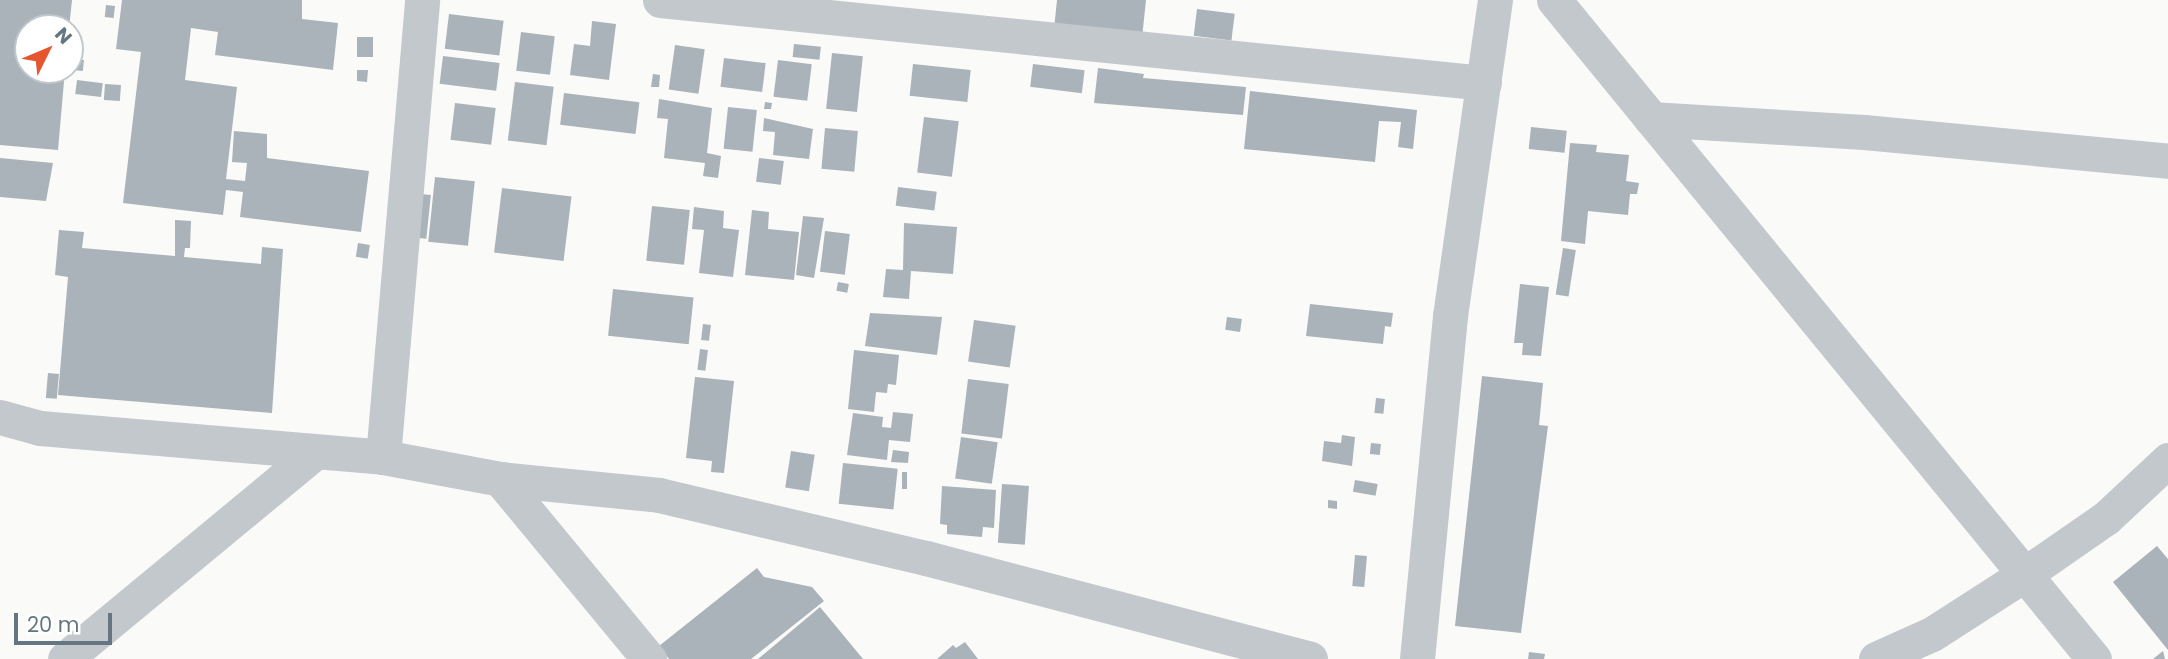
<!DOCTYPE html>
<html>
<head>
<meta charset="utf-8">
<style>
  body { margin:0 }
  #map { position:relative; width:2168px; height:659px; overflow:hidden; background:#fafaf8; font-family:Poppins,sans-serif }
  div>[style] { position:absolute }
  .building>* { inset:0; background:#aab3b9; transform-origin:0 0 }
  .minor>* { height:35px; margin:-17.5px; padding:0 17.5px; transform-origin:17.5px; border-radius:17.5px; background:#c3c8cc }
  span { translate:-50% -50%; white-space:nowrap; text-align:center; line-height:1.15; -webkit-text-stroke:7px #fff; paint-order:stroke }
  .north { position:absolute; left:14px; top:14px; width:70px; height:70px; box-sizing:border-box; background:#fff; border:2px solid #c1c8cd; border-radius:50%; rotate:47deg; font-size:19px; font-weight:700; line-height:28px; text-align:center; color:#657683 }
  .north::after { content:''; display:block; margin:auto; width:24px; height:32px; background:#e4572e; clip-path:polygon(50% 0,100% 100%,50% 72%,0 100%) }
  .scale { position:absolute; left:14px; top:613px; width:98px; height:32px; box-sizing:border-box; border:4px solid #657683; border-top:0; padding-left:9px; font-size:21px; line-height:24px; white-space:nowrap; color:#657683; -webkit-text-stroke:5px #fff; paint-order:stroke }
</style>
</head>
<body>
<div id="map">
  <div class="building">
    <div style="clip-path:polygon(0 0,72px 0,69px 28px,28px 28px,28px 70px,65px 70px,58px 150px,0 145px)"></div>
    <div style="clip-path:polygon(122px 0,302px 0,302px 19px,338px 23px,333px 70px,215px 55px,218px 32px,191px 28px,185px 80px,237px 87px,226px 179px,245px 181px,247px 163px,232px 162px,234px 131px,267px 134px,267px 158px,369px 171px,361px 232px,240px 217px,243px 192px,226px 190px,223px 215px,123px 203px,141px 52px,116px 49px)"></div>
    <div style="clip-path:polygon(1057px 0,1146px 0,1142px 38px,1054px 29px)"></div>
    <div style="left:106px;top:5px;width:9px;height:12px;rotate:6deg"></div>
    <div style="left:1197px;top:9px;width:38px;height:27px;rotate:7deg"></div>
    <div style="left:449px;top:14px;width:55px;height:35px;rotate:7deg"></div>
    <div style="clip-path:polygon(592px 21px,616px 24px,609px 80px,570px 75px,574px 44px,590px 46px)"></div>
    <div style="left:521px;top:32px;width:34px;height:39px;rotate:7deg"></div>
    <div style="left:357px;top:37px;width:16px;height:20px"></div>
    <div style="left:794px;top:44px;width:27px;height:13px;rotate:6deg"></div>
    <div style="left:675px;top:45px;width:30px;height:45px;rotate:8deg"></div>
    <div style="left:832px;top:53px;width:31px;height:56px;rotate:6deg"></div>
    <div style="left:443px;top:56px;width:57px;height:28px;rotate:7deg"></div>
    <div style="left:724px;top:58px;width:42px;height:29px;rotate:7deg"></div>
    <div style="left:75px;top:59px;width:9px;height:11px;rotate:6deg"></div>
    <div style="left:778px;top:60px;width:34px;height:37px;rotate:7deg"></div>
    <div style="left:913px;top:64px;width:58px;height:32px;rotate:6deg"></div>
    <div style="left:1033px;top:64px;width:52px;height:23px;rotate:7deg"></div>
    <div style="clip-path:polygon(1098px 68px,1144px 74px,1143px 78px,1246px 87px,1243px 115px,1094px 103px)"></div>
    <div style="clip-path:polygon(357px 70px,368px 70px,367px 82px,357px 81px)"></div>
    <div style="clip-path:polygon(653px 74px,660px 75px,659px 87px,651px 87px)"></div>
    <div style="left:77px;top:80px;width:26px;height:14px;rotate:7deg"></div>
    <div style="left:515px;top:82px;width:39px;height:59px;rotate:7deg"></div>
    <div style="left:105px;top:84px;width:16px;height:16px;rotate:4deg"></div>
    <div style="clip-path:polygon(1250px 91px,1417px 110px,1413px 149px,1398px 147px,1401px 122px,1379px 121px,1375px 162px,1244px 149px)"></div>
    <div style="left:564px;top:93px;width:76px;height:32px;rotate:7deg"></div>
    <div style="clip-path:polygon(659px 99px,712px 108px,707px 153px,721px 156px,718px 178px,703px 176px,705px 163px,664px 158px,668px 119px,657px 118px)"></div>
    <div style="clip-path:polygon(765px 102px,772px 103px,771px 109px,764px 109px)"></div>
    <div style="left:455px;top:103px;width:41px;height:37px;rotate:7deg"></div>
    <div style="left:728px;top:107px;width:29px;height:42px;rotate:6deg"></div>
    <div style="left:924px;top:117px;width:35px;height:56px;rotate:7deg"></div>
    <div style="clip-path:polygon(764px 118px,813px 129px,809px 159px,773px 155px,775px 132px,763px 131px)"></div>
    <div style="left:1531px;top:127px;width:36px;height:22px;rotate:6deg"></div>
    <div style="left:825px;top:128px;width:33px;height:41px;rotate:5deg"></div>
    <div style="clip-path:polygon(1570px 143px,1597px 145px,1596px 152px,1629px 155px,1626px 181px,1639px 183px,1637px 194px,1630px 194px,1628px 215px,1588px 211px,1585px 244px,1561px 241px)"></div>
    <div style="clip-path:polygon(0 158px,53px 163px,46px 201px,0 197px)"></div>
    <div style="left:759px;top:158px;width:25px;height:24px;rotate:7deg"></div>
    <div style="left:435px;top:177px;width:40px;height:65px;rotate:6deg"></div>
    <div style="left:898px;top:187px;width:39px;height:19px;rotate:7deg"></div>
    <div style="left:502px;top:188px;width:70px;height:65px;rotate:7deg"></div>
    <div style="left:411px;top:193px;width:20px;height:44px;rotate:6deg"></div>
    <div style="left:652px;top:206px;width:38px;height:55px;rotate:6deg"></div>
    <div style="clip-path:polygon(694px 207px,724px 211px,723px 228px,739px 230px,733px 277px,699px 273px,704px 230px,692px 229px)"></div>
    <div style="clip-path:polygon(752px 210px,769px 212px,768px 229px,799px 232px,794px 280px,745px 275px)"></div>
    <div style="clip-path:polygon(803px 216px,824px 218px,814px 278px,796px 275px)"></div>
    <div style="clip-path:polygon(175px 220px,191px 221px,190px 248px,185px 248px,184px 257px,261px 264px,262px 247px,283px 249px,272px 413px,58px 395px,68px 277px,55px 275px,59px 230px,84px 232px,82px 248px,175px 256px)"></div>
    <div style="clip-path:polygon(904px 223px,957px 227px,953px 274px,911px 271px,909px 299px,883px 297px,886px 269px,903px 270px)"></div>
    <div style="left:825px;top:231px;width:25px;height:41px;rotate:7deg"></div>
    <div style="left:358px;top:243px;width:12px;height:14px;rotate:9deg"></div>
    <div style="left:1563px;top:248px;width:13px;height:47px;rotate:9deg"></div>
    <div style="left:838px;top:282px;width:11px;height:9px;rotate:10deg"></div>
    <div style="clip-path:polygon(1520px 284px,1549px 287px,1541px 356px,1522px 355px,1523px 343px,1514px 343px)"></div>
    <div style="left:613px;top:289px;width:81px;height:47px;rotate:6deg"></div>
    <div style="clip-path:polygon(1310px 304px,1393px 313px,1391px 327px,1385px 326px,1383px 344px,1306px 336px)"></div>
    <div style="clip-path:polygon(870px 313px,942px 317px,937px 355px,865px 346px)"></div>
    <div style="left:1227px;top:317px;width:15px;height:13px;rotate:8deg"></div>
    <div style="left:974px;top:320px;width:42px;height:42px;rotate:8deg"></div>
    <div style="left:703px;top:324px;width:8px;height:16px;rotate:7deg"></div>
    <div style="left:700px;top:349px;width:8px;height:21px;rotate:7deg"></div>
    <div style="clip-path:polygon(854px 350px,899px 355px,896px 385px,888px 384px,887px 393px,876px 392px,874px 412px,848px 409px)"></div>
    <div style="left:48px;top:373px;width:11px;height:25px;rotate:5deg"></div>
    <div style="clip-path:polygon(1482px 376px,1543px 383px,1539px 425px,1548px 426px,1521px 633px,1455px 626px)"></div>
    <div style="clip-path:polygon(695px 377px,734px 381px,724px 473px,711px 472px,712px 461px,686px 458px)"></div>
    <div style="left:968px;top:379px;width:41px;height:55px;rotate:7deg"></div>
    <div style="left:1376px;top:398px;width:9px;height:15px;rotate:6deg"></div>
    <div style="clip-path:polygon(893px 412px,913px 414px,910px 442px,889px 440px,887px 460px,847px 455px,853px 413px,883px 417px,882px 427px,891px 428px)"></div>
    <div style="clip-path:polygon(1342px 435px,1355px 437px,1352px 466px,1322px 461px,1324px 441px,1341px 443px)"></div>
    <div style="left:961px;top:437px;width:37px;height:42px;rotate:8deg"></div>
    <div style="left:1371px;top:443px;width:10px;height:11px;rotate:6deg"></div>
    <div style="clip-path:polygon(893px 450px,909px 452px,908px 463px,891px 462px)"></div>
    <div style="left:791px;top:451px;width:24px;height:37px;rotate:9deg"></div>
    <div style="left:843px;top:463px;width:55px;height:41px;rotate:6deg"></div>
    <div style="left:902px;top:472px;width:5px;height:17px"></div>
    <div style="left:1355px;top:480px;width:23px;height:12px;rotate:10deg"></div>
    <div style="left:1002px;top:484px;width:27px;height:59px;rotate:4deg"></div>
    <div style="clip-path:polygon(942px 486px,996px 490px,994px 528px,983px 527px,982px 537px,947px 534px,947px 525px,940px 524px)"></div>
    <div style="clip-path:polygon(1328px 500px,1337px 501px,1337px 509px,1328px 508px)"></div>
    <div style="clip-path:polygon(2157px 546px,2168px 559px,2168px 650px,2113px 582px)"></div>
    <div style="left:1355px;top:555px;width:12px;height:31px;rotate:5deg"></div>
    <div style="clip-path:polygon(757px 568px,764px 577px,812px 587px,824px 601px,751px 659px,669px 659px,659px 646px)"></div>
    <div style="clip-path:polygon(820px 607px,863px 659px,758px 659px)"></div>
    <div style="clip-path:polygon(965px 642px,978px 659px,937px 659px,953px 645px,956px 648px)"></div>
    <div style="clip-path:polygon(2163px 651px,2165px 659px,2153px 659px)"></div>
    <div style="clip-path:polygon(1529px 652px,1545px 654px,1544px 659px,1528px 659px)"></div>
  </div>
  <div class="minor">
    <div style="left:660px;top:0;width:828px;rotate:5.75deg"></div>
    <div style="left:1554px;top:0;width:852px;rotate:50.67deg"></div>
    <div style="left:1651px;top:119px;width:213px;rotate:3.5deg"></div>
    <div style="left:1864px;top:132px;width:305px;rotate:5.4deg"></div>
    <div style="left:0;top:417px;width:41px;rotate:15.4deg"></div>
    <div style="left:40px;top:428px;width:344px;rotate:4.8deg"></div>
    <div style="left:383px;top:457px;width:119px;rotate:10.6deg"></div>
    <div style="left:500px;top:479px;width:160px;rotate:5.7deg"></div>
    <div style="left:659px;top:495px;width:274px;rotate:13.3deg"></div>
    <div style="left:926px;top:558px;width:397px;rotate:14.7deg"></div>
    <div style="left:383px;top:457px;width:459px;rotate:-85.1deg"></div>
    <div style="left:500px;top:479px;width:234px;rotate:50.4deg"></div>
    <div style="left:65px;top:659px;width:322px;rotate:-39.6deg"></div>
    <div style="left:1417px;top:659px;width:345px;rotate:-84.5deg"></div>
    <div style="left:1450px;top:316px;width:319px;rotate:-81.9deg"></div>
    <div style="left:1876px;top:659px;width:61px;rotate:-24.1deg"></div>
    <div style="left:1932px;top:634px;width:111px;rotate:-32.8deg"></div>
    <div style="left:2025px;top:574px;width:98px;rotate:-34.7deg"></div>
    <div style="left:2106px;top:518px;width:85px;rotate:-43.1deg"></div>
  </div>
  <div class="north">N</div>
  <div class="scale">20 m</div>
</div>
</body>
</html>
